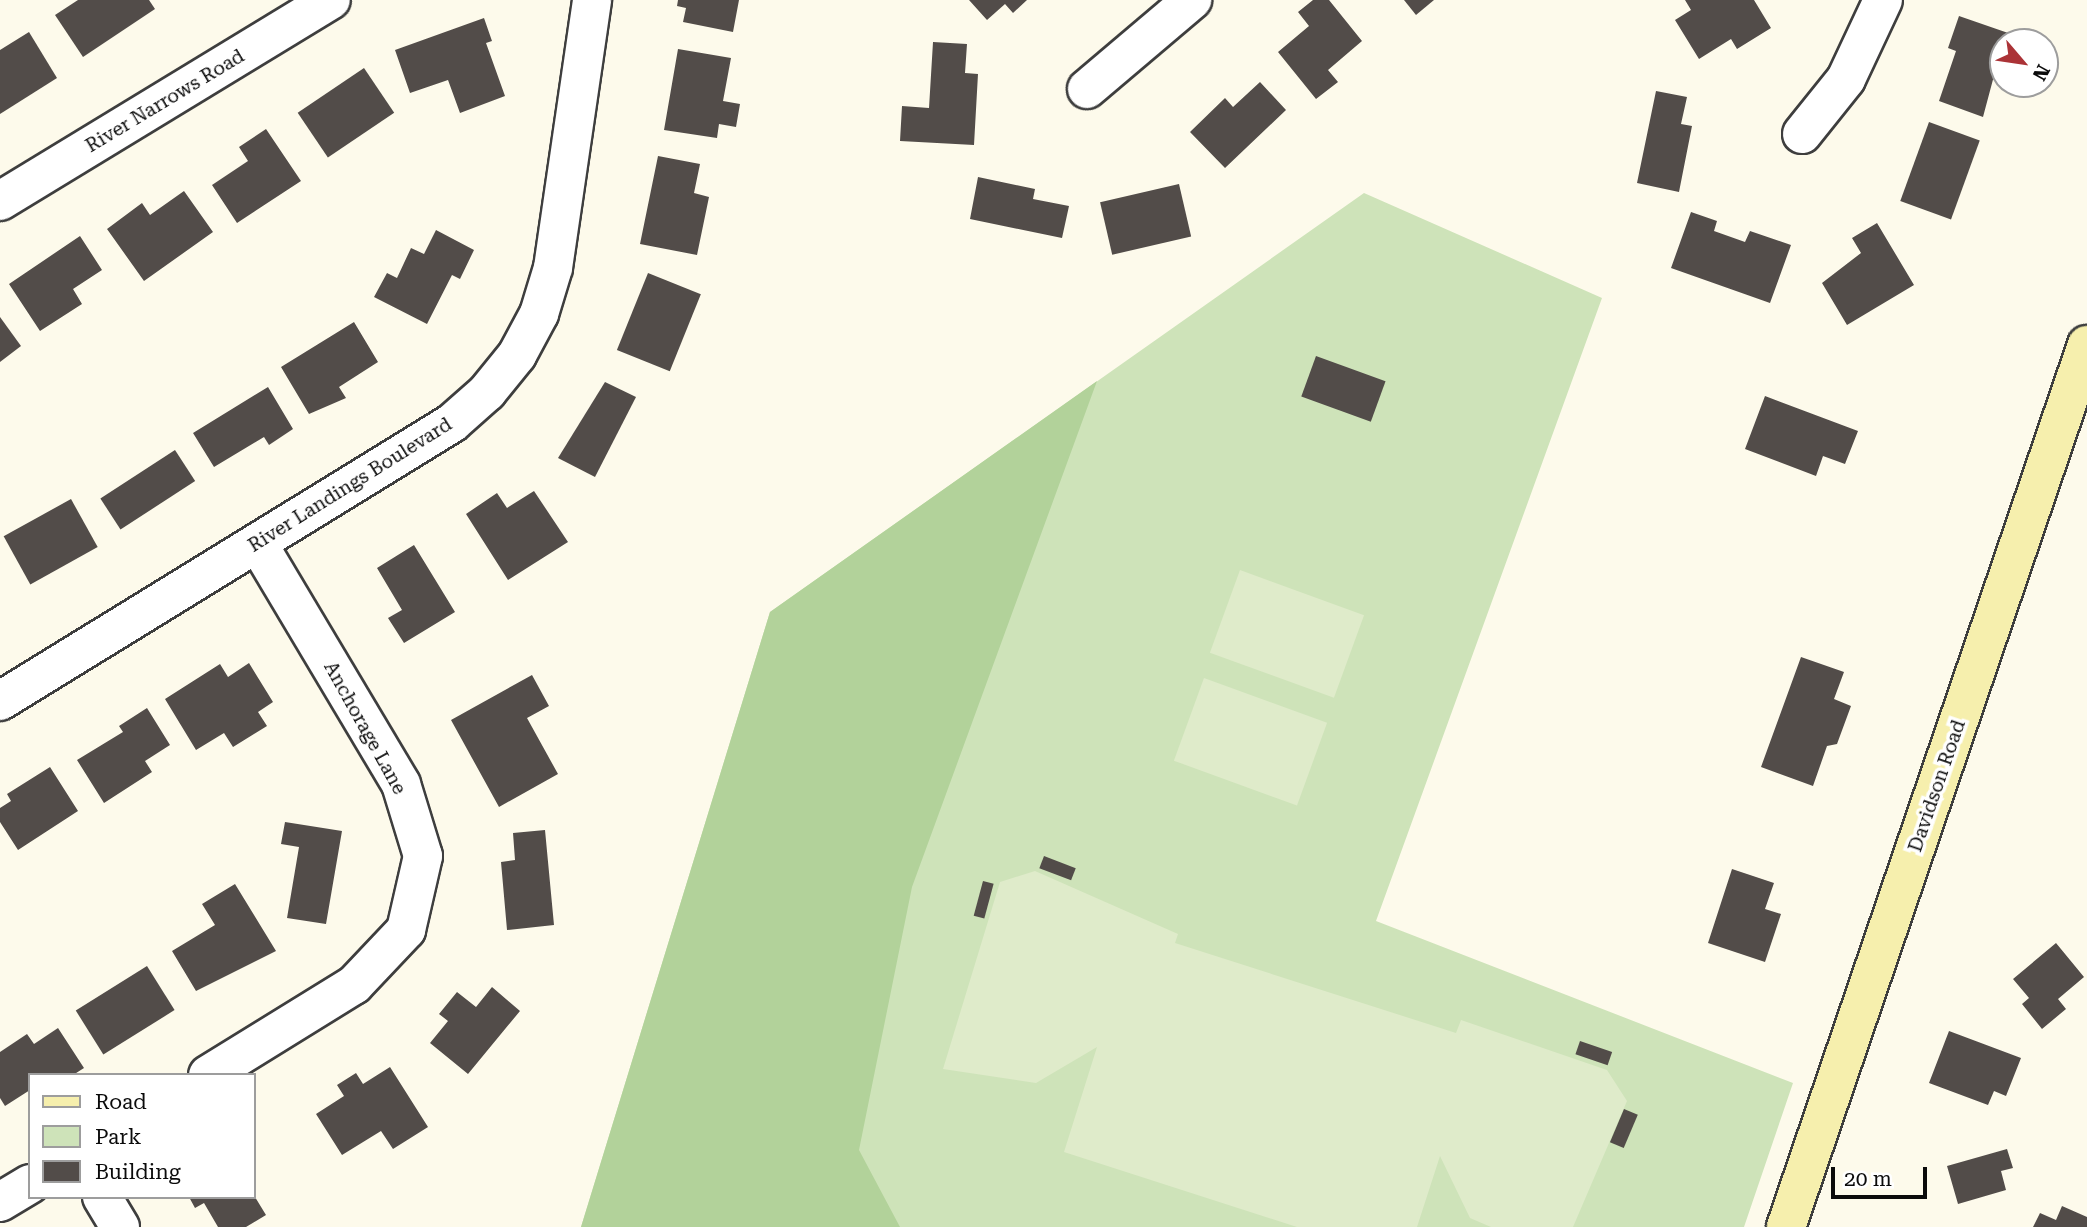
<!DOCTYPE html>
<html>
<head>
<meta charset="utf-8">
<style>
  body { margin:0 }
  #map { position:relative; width:2087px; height:1227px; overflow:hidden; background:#fdfaeb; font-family:"Roboto Serif",serif }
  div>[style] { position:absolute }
  .green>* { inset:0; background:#cee3b9 }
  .forest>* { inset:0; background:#b2d29a }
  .pitch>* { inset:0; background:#dfebca; transform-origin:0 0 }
  .building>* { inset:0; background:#524c49; transform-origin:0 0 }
  .roads { filter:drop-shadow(2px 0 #3e3e3e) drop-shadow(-2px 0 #3e3e3e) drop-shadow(0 2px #3e3e3e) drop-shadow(0 -2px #3e3e3e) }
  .minor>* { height:38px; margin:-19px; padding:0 19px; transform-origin:19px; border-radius:19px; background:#fff }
  .secondary>* { height:38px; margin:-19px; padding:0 19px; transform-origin:19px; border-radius:19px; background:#f6efad }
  span { translate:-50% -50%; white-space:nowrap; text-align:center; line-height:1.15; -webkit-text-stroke:7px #fff; paint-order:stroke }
  .street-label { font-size:19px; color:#0b0b0b }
  .legend { position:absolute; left:28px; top:1073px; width:228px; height:126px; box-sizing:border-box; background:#fff; border:2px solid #9d9d9d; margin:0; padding:9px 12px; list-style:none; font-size:21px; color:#0b0b0b }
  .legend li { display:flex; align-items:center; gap:14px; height:35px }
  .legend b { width:35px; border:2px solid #9d9d9d }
  .north { position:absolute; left:1989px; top:28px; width:70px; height:70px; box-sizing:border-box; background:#fff; border:2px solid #9d9d9d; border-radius:50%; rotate:119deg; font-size:19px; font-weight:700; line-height:28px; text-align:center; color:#0b0b0b }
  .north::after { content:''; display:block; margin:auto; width:24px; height:32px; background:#ab3337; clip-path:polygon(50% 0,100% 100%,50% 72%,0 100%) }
  .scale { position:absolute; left:1831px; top:1167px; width:96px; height:32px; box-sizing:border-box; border:4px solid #0b0b0b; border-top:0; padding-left:9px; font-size:21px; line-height:24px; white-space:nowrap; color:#0b0b0b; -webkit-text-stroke:5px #fff; paint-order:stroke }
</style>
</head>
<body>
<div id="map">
  <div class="green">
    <div style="clip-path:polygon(1364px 193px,1602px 298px,1376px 921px,1793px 1083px,1744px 1227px,581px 1227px,770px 612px)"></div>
  </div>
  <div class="forest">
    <div style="clip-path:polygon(1097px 381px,912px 887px,859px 1150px,900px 1227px,581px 1227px,770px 612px)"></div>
  </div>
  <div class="pitch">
    <div style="left:1240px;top:570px;width:132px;height:88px;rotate:20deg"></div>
    <div style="left:1204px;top:678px;width:131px;height:88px;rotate:20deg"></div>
    <div style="clip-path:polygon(1035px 871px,1178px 934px,1175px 943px,1456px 1033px,1461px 1020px,1607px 1070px,1627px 1101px,1573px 1227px,1491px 1227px,1470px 1218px,1440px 1156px,1417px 1227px,1297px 1227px,1064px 1152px,1097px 1047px,1036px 1083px,943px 1069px,1000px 882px)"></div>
  </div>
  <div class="building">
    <div style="clip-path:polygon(78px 0,149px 0,155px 9px,83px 57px,55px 15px)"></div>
    <div style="clip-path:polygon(678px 0,739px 0,733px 32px,683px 22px,686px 8px,677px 6px)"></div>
    <div style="clip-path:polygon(969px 0,1027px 0,1013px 13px,1005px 4px,987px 20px)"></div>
    <div style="clip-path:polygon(1313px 0,1329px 0,1362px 41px,1328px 70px,1338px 82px,1316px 99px,1278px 52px,1309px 26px,1298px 12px)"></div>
    <div style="clip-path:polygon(1404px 0,1434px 0,1416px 15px)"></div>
    <div style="clip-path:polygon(1685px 0,1754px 0,1771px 28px,1737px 49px,1731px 39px,1699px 59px,1675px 20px,1691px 10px)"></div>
    <div style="clip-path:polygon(1959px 16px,2011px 34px,2003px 42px,1983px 117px,1939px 101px,1956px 51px,1948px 48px)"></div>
    <div style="clip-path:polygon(484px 18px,492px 41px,486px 43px,505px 96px,460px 113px,448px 80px,410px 93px,395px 50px)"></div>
    <div style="clip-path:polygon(29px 32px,57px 78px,0 114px,0 50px)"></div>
    <div style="clip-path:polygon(933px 42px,967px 44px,965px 73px,978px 74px,974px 145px,900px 141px,902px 106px,929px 108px)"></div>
    <div style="clip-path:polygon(678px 49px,731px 58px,723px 101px,740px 104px,736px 127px,719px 124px,717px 138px,664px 130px)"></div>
    <div style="left:364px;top:68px;width:54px;height:80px;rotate:56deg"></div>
    <div style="clip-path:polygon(1260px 82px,1286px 110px,1225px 168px,1190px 132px,1225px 98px,1233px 107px)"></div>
    <div style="clip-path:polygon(1656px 91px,1687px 97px,1681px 124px,1692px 126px,1679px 192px,1637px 183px)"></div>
    <div style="left:1929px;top:122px;width:54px;height:84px;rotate:20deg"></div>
    <div style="clip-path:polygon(266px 129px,301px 181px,237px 223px,212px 185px,248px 161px,239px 147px)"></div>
    <div style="clip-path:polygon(658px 156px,700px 164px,694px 193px,709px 197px,697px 255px,640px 244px)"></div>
    <div style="clip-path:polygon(978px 177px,1035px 189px,1033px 199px,1069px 206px,1062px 238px,970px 219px)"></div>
    <div style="left:1179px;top:184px;width:54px;height:81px;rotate:77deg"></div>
    <div style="clip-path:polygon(184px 191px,213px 232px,144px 281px,107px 229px,142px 203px,150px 215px)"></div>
    <div style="clip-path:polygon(1691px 212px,1717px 221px,1714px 231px,1745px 242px,1750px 231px,1791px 245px,1770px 303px,1671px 268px)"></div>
    <div style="clip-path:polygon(1877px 223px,1914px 285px,1847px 325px,1822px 283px,1861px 253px,1852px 238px)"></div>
    <div style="clip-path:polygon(436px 230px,474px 250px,460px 279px,452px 275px,427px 324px,374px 297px,387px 273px,397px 278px,411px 248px,424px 254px)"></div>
    <div style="clip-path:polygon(80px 236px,102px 270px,73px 289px,82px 304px,40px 331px,9px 284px)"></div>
    <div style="left:648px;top:273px;width:57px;height:83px;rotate:22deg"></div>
    <div style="clip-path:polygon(0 317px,21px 346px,0 362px)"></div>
    <div style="clip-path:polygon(354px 322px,378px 362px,339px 387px,346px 398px,309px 414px,281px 367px)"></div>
    <div style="left:1316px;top:356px;width:74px;height:43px;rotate:20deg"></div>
    <div style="clip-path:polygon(605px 382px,636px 397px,595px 477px,558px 458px)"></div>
    <div style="clip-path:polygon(268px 387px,293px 429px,269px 445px,264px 437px,214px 467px,193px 433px)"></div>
    <div style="clip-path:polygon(1765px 396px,1858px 431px,1845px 464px,1823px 456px,1816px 476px,1745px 449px)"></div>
    <div style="left:175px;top:450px;width:37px;height:89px;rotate:57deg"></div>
    <div style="clip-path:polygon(534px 491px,568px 542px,508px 580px,466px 514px,497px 493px,507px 508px)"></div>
    <div style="left:71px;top:499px;width:55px;height:77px;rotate:61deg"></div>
    <div style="clip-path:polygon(414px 545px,455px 612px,404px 643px,388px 618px,402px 610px,377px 568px)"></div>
    <div style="clip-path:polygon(1801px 657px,1844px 672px,1834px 699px,1851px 706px,1837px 744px,1827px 746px,1813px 786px,1761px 767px)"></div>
    <div style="clip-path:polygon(249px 663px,273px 702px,258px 712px,267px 726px,233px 747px,224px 733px,196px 750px,165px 699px,220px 664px,228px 677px)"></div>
    <div style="clip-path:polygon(532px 675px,549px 706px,527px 718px,558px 774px,499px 807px,451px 720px)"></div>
    <div style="clip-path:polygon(147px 708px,170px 745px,145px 761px,152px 772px,104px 803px,77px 760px,123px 732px,119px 726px)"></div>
    <div style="clip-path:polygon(50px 767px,78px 811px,18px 850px,0 822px,0 808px,11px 801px,7px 794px)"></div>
    <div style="clip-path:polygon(285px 822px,342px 831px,326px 924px,287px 918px,299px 847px,281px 844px)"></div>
    <div style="clip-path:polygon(545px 830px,554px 925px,507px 930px,501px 862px,515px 860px,513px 833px)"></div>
    <div style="left:1044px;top:856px;width:34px;height:13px;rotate:21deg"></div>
    <div style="clip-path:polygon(1732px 869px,1774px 883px,1765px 909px,1781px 914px,1765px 962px,1708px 943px)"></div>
    <div style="left:983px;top:881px;width:11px;height:36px;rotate:15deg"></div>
    <div style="clip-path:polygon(235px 884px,276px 951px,196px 991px,172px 951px,215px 925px,202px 904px)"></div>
    <div style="clip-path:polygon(2056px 943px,2084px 977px,2058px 999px,2066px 1009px,2042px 1029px,2022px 1004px,2029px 998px,2013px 979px)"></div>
    <div style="left:147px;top:966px;width:52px;height:84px;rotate:58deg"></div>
    <div style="clip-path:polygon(492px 987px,520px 1011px,468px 1074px,430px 1043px,448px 1021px,439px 1014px,457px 992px,476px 1007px)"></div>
    <div style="clip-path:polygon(58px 1028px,84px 1068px,73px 1075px,30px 1075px,30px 1090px,5px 1106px,0 1098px,0 1052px,27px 1034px,34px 1044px)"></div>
    <div style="clip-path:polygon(1949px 1031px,2021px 1058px,2006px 1096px,1994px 1091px,1988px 1105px,1929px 1083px)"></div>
    <div style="left:1580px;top:1041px;width:34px;height:14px;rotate:19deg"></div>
    <div style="clip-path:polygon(390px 1067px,428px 1127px,393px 1149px,381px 1131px,342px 1155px,316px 1114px,344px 1096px,337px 1085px,356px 1073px,363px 1084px)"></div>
    <div style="left:1624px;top:1109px;width:15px;height:36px;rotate:23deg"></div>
    <div style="clip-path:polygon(2007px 1149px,2013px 1168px,2001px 1171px,2006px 1190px,1958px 1204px,1947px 1166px)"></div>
    <div style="clip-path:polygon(189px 1197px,255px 1197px,266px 1215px,246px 1227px,218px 1227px,204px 1203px,195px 1208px)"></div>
    <div style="clip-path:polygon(2062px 1206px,2087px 1217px,2087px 1227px,2033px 1227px,2040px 1213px,2056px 1220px)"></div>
  </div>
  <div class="roads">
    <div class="minor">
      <div style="left:1087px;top:89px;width:138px;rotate:-40.3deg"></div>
      <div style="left:1802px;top:134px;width:70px;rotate:-51.3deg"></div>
      <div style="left:1846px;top:79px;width:87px;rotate:-64.9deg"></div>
      <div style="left:0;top:201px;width:387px;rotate:-31.3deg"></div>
      <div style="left:0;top:701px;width:531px;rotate:-31.59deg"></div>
      <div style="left:452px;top:423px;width:47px;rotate:-41.5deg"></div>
      <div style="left:487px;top:392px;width:48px;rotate:-51deg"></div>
      <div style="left:517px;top:355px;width:47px;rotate:-61.8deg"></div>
      <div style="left:539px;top:314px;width:48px;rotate:-73.1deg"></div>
      <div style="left:553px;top:268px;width:271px;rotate:-81.7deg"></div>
      <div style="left:208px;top:1075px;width:172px;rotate:-31.7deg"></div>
      <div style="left:354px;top:985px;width:76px;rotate:-46.6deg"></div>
      <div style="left:406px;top:930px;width:76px;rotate:-77.1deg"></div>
      <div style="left:423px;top:856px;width:75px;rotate:-107deg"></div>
      <div style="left:401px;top:784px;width:279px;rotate:-120.8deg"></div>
      <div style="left:102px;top:1197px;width:35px;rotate:59deg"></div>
      <div style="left:0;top:1202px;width:35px;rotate:-31deg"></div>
    </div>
    <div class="secondary">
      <div style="left:1786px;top:1227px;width:932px;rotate:-71.16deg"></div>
    </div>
  </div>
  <div class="street-label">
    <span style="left:165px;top:101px;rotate:-31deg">River Narrows Road</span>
    <span style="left:350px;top:485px;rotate:-32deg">River Landings Boulevard</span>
    <span style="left:365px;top:728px;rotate:61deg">Anchorage Lane</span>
    <span style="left:1937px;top:786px;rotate:-71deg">Davidson Road</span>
  </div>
  <ul class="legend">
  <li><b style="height:9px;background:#f6efad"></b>Road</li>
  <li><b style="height:19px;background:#cee3b9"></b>Park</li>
  <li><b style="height:19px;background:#524c49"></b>Building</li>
  </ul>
  <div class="north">N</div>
  <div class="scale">20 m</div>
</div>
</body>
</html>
